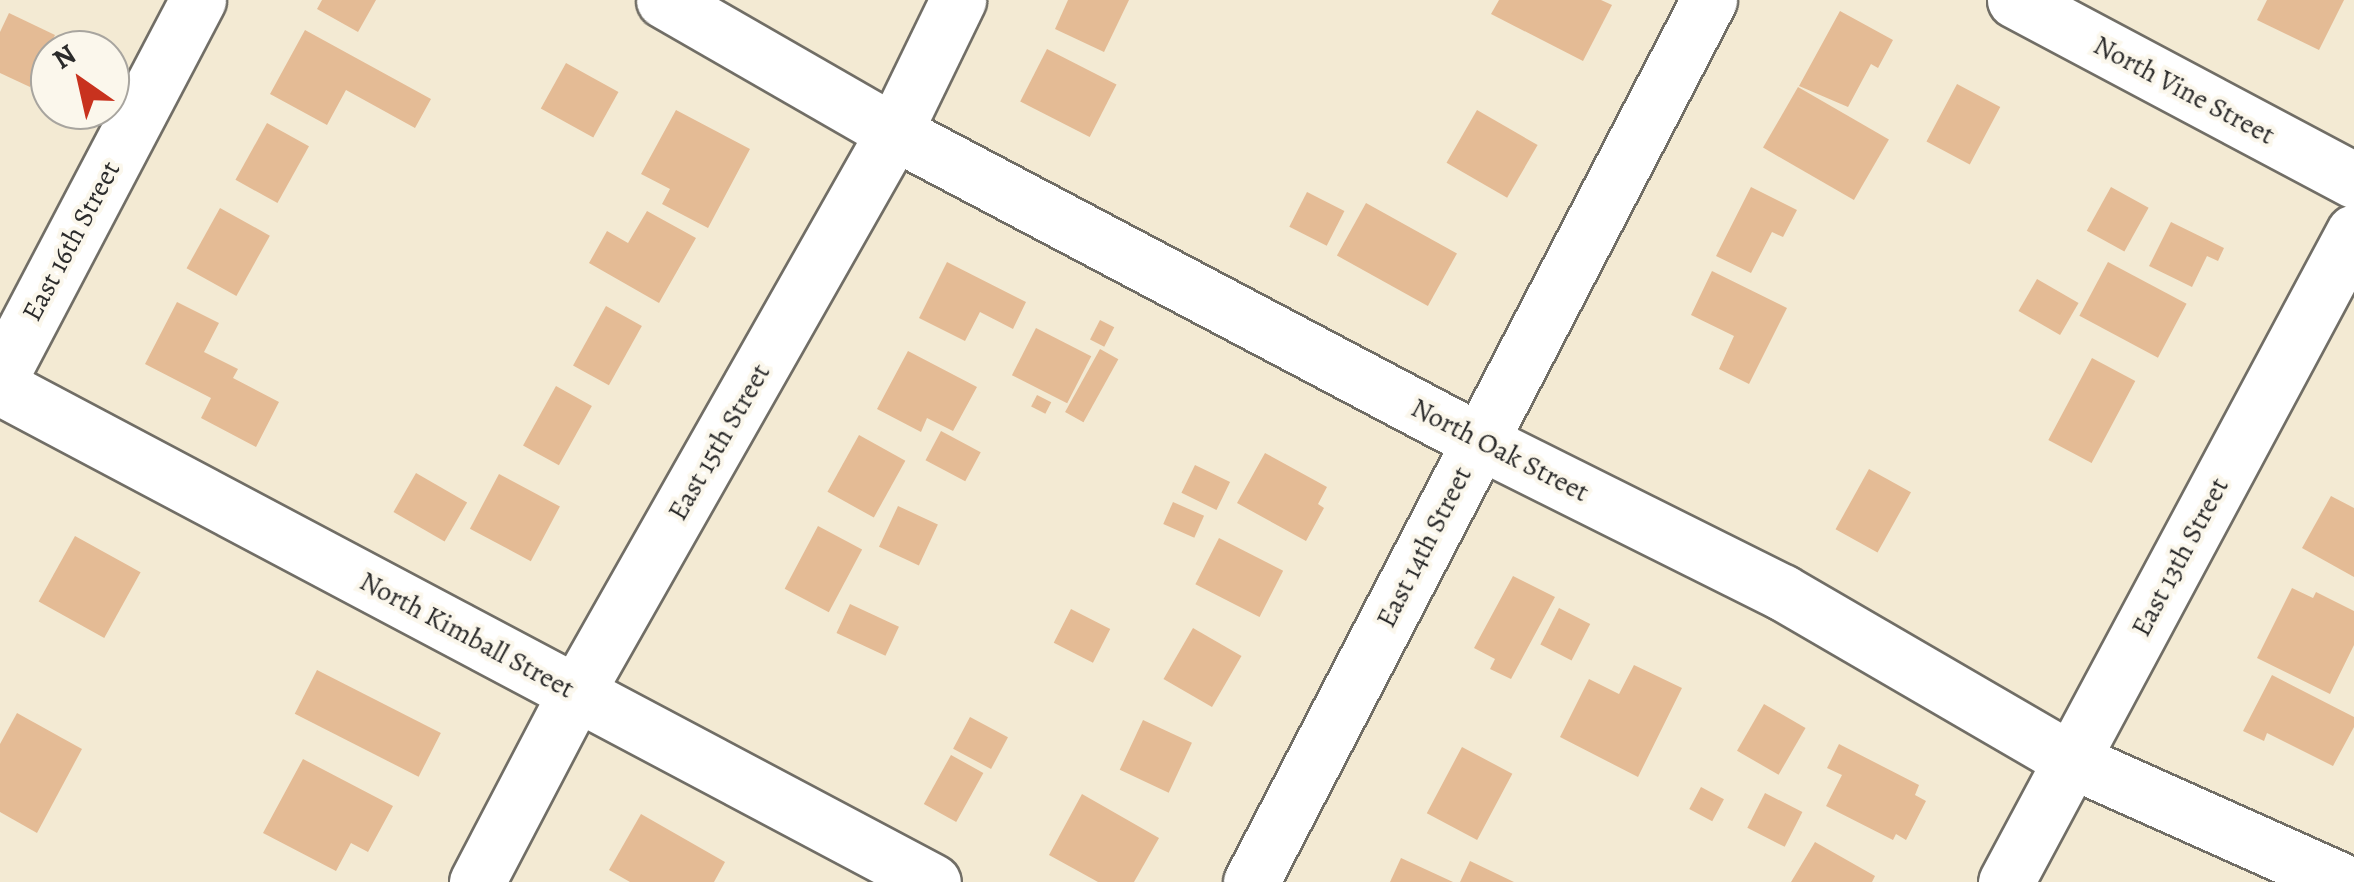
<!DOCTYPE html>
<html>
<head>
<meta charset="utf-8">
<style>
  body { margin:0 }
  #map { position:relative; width:2354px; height:882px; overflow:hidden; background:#f3ead3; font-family:Alegreya,serif }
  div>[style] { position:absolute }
  .building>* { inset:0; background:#e4bb95; transform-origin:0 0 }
  .roads { filter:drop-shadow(2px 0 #716e66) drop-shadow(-2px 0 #716e66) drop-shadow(0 2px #716e66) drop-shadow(0 -2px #716e66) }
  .minor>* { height:55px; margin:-27.5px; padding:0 27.5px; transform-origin:27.5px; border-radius:27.5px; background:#fff }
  span { translate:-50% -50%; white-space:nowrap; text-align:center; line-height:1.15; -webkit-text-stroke:8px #fbf7ec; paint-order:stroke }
  .street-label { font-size:28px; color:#2b2b2b }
  .north { position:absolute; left:30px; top:30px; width:100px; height:100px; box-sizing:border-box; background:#fbf7ec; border:2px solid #a8a59f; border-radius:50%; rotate:326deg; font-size:28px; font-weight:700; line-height:40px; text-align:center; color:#2b2b2b }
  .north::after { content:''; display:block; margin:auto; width:35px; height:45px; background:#c8321e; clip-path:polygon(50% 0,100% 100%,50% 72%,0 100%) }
</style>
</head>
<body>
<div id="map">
  <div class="building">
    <div style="clip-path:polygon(322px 0,376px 0,358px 32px,317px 9px)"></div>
    <div style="clip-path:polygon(1068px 0,1129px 0,1104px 52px,1055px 29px)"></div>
    <div style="clip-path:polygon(1499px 0,1601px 0,1612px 5px,1583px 61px,1491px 14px)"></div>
    <div style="clip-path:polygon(2267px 0,2344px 0,2319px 50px,2257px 20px)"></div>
    <div style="clip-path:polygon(1840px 11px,1893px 40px,1878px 68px,1871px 64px,1848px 107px,1799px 86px)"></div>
    <div style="clip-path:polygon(9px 13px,55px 35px,30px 87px,0 73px,0 32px)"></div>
    <div style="clip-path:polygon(305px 30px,431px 99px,415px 128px,346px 90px,327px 125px,270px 94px)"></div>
    <div style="left:1047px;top:49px;width:78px;height:59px;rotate:27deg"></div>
    <div style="left:566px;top:63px;width:60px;height:52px;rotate:29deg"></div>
    <div style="left:1957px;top:84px;width:49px;height:65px;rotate:28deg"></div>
    <div style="left:1798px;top:87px;width:105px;height:70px;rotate:30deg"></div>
    <div style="clip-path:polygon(676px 110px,750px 149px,708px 228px,662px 204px,670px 189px,641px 174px)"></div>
    <div style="left:1477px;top:110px;width:70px;height:61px;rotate:30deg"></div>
    <div style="left:267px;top:123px;width:48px;height:65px;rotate:29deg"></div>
    <div style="clip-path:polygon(1751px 187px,1797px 210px,1783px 237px,1772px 232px,1751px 273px,1716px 256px)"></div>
    <div style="left:2111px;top:187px;width:43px;height:50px;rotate:29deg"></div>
    <div style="left:1307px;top:192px;width:42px;height:39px;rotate:27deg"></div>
    <div style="left:1366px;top:203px;width:104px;height:60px;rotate:29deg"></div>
    <div style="left:220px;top:208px;width:57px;height:69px;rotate:29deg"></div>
    <div style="clip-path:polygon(647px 211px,696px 238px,659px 303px,589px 263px,607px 231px,628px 243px)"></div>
    <div style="clip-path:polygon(2171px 222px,2224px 248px,2218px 261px,2207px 256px,2192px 287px,2149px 266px)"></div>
    <div style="clip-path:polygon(947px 262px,1026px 302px,1013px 329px,980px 312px,965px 341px,919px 318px)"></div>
    <div style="left:2108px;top:262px;width:89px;height:61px;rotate:28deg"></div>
    <div style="clip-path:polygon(1712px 271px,1787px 308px,1749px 384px,1719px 369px,1734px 336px,1691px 315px)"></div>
    <div style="left:2037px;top:279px;width:48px;height:37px;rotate:30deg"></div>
    <div style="clip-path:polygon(177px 302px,219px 323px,204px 352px,238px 369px,233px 378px,279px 402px,256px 447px,201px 418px,211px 398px,145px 364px)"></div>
    <div style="left:606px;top:306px;width:41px;height:68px;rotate:29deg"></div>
    <div style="left:1100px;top:320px;width:16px;height:22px;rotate:27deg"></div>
    <div style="left:1036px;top:328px;width:62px;height:53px;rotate:27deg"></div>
    <div style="left:1100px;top:349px;width:21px;height:72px;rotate:29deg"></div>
    <div style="clip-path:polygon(908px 351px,977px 387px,953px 431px,927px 418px,921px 432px,877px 409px)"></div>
    <div style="left:2092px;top:358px;width:49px;height:93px;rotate:28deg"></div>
    <div style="left:556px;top:386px;width:41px;height:68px;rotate:29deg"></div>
    <div style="left:1037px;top:395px;width:16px;height:13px;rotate:27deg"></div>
    <div style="left:941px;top:431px;width:45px;height:33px;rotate:28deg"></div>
    <div style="left:859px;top:435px;width:53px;height:65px;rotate:29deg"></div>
    <div style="clip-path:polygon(1265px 453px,1327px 487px,1318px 504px,1324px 508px,1306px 541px,1237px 503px)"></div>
    <div style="left:1195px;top:465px;width:39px;height:31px;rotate:26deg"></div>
    <div style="left:1869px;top:469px;width:48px;height:69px;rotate:29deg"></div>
    <div style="left:416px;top:473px;width:59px;height:45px;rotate:30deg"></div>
    <div style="left:499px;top:474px;width:69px;height:62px;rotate:28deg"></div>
    <div style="clip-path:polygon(2331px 496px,2354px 508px,2354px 577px,2302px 548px)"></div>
    <div style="left:1173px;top:502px;width:34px;height:24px;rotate:24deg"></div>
    <div style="left:898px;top:506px;width:44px;height:45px;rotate:25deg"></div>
    <div style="left:818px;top:526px;width:50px;height:71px;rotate:28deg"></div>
    <div style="left:75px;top:536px;width:75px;height:75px;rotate:29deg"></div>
    <div style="left:1219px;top:538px;width:72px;height:52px;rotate:27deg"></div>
    <div style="clip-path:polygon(1513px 576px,1555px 597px,1511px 679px,1490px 669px,1495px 659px,1474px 648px)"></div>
    <div style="clip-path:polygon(2292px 588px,2313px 598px,2316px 592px,2354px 611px,2354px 645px,2330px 694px,2257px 658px)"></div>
    <div style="left:850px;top:604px;width:54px;height:32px;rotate:25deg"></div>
    <div style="left:1559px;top:608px;width:35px;height:41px;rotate:27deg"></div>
    <div style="left:1071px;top:609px;width:44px;height:38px;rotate:27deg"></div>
    <div style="left:1193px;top:628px;width:56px;height:59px;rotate:30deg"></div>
    <div style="clip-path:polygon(1634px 665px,1682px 688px,1638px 777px,1560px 737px,1589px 679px,1619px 694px)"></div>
    <div style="left:317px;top:670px;width:139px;height:49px;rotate:27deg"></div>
    <div style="clip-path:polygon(2272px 675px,2354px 717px,2354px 727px,2333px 766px,2267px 733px,2264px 741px,2243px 731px)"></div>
    <div style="left:1764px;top:704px;width:48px;height:54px;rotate:30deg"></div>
    <div style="clip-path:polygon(17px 713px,82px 749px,37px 833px,0 812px,0 744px)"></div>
    <div style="left:970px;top:717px;width:43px;height:36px;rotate:28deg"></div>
    <div style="left:1143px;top:720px;width:54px;height:55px;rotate:25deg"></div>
    <div style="clip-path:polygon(1839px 744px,1919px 785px,1915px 795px,1926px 801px,1906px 840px,1896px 834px,1893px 840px,1826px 806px,1842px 775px,1827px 768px)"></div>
    <div style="left:1462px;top:747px;width:57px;height:75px;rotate:28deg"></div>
    <div style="left:951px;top:755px;width:37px;height:56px;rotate:29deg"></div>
    <div style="clip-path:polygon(303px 759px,393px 806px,368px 852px,351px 843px,336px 871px,263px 833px)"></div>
    <div style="left:1701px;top:787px;width:26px;height:25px;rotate:28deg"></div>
    <div style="left:1765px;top:793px;width:42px;height:39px;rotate:27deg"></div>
    <div style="clip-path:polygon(1082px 794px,1159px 838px,1134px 882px,1098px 882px,1049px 855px)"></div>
    <div style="clip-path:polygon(641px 814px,725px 862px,714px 882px,630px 882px,609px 870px)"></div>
    <div style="clip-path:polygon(1815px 842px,1875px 876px,1872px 882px,1791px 882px)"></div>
    <div style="clip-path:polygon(1401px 858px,1453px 882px,1390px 882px)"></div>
    <div style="clip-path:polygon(1470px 861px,1514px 882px,1460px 882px)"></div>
  </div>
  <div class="roads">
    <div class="minor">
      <div style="left:664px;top:0;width:265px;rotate:29.9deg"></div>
      <div style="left:894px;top:132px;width:662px;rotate:27.84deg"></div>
      <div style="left:1479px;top:441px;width:339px;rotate:26.5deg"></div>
      <div style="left:1782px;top:592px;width:334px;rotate:30.2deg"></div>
      <div style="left:2071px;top:760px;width:299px;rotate:24.1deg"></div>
      <div style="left:2015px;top:0;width:384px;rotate:28deg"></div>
      <div style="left:0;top:377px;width:426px;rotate:-62.3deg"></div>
      <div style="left:0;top:387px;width:1056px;rotate:27.95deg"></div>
      <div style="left:477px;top:882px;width:213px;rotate:-62.4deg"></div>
      <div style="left:576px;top:693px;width:645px;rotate:-60.45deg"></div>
      <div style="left:894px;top:132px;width:147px;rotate:-64.1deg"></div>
      <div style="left:1251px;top:882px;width:994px;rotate:-62.56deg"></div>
      <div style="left:2006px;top:882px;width:737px;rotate:-61.84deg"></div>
    </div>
  </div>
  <div class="street-label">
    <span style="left:2184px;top:90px;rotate:28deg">North Vine Street</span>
    <span style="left:71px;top:241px;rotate:-62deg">East 16th Street</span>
    <span style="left:719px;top:442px;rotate:-60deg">East 15th Street</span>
    <span style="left:1500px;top:450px;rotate:27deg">North Oak Street</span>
    <span style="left:1424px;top:547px;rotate:-63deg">East 14th Street</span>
    <span style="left:2180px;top:557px;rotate:-62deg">East 13th Street</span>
    <span style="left:467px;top:635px;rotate:28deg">North Kimball Street</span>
  </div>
  <div class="north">N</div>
</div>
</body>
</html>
